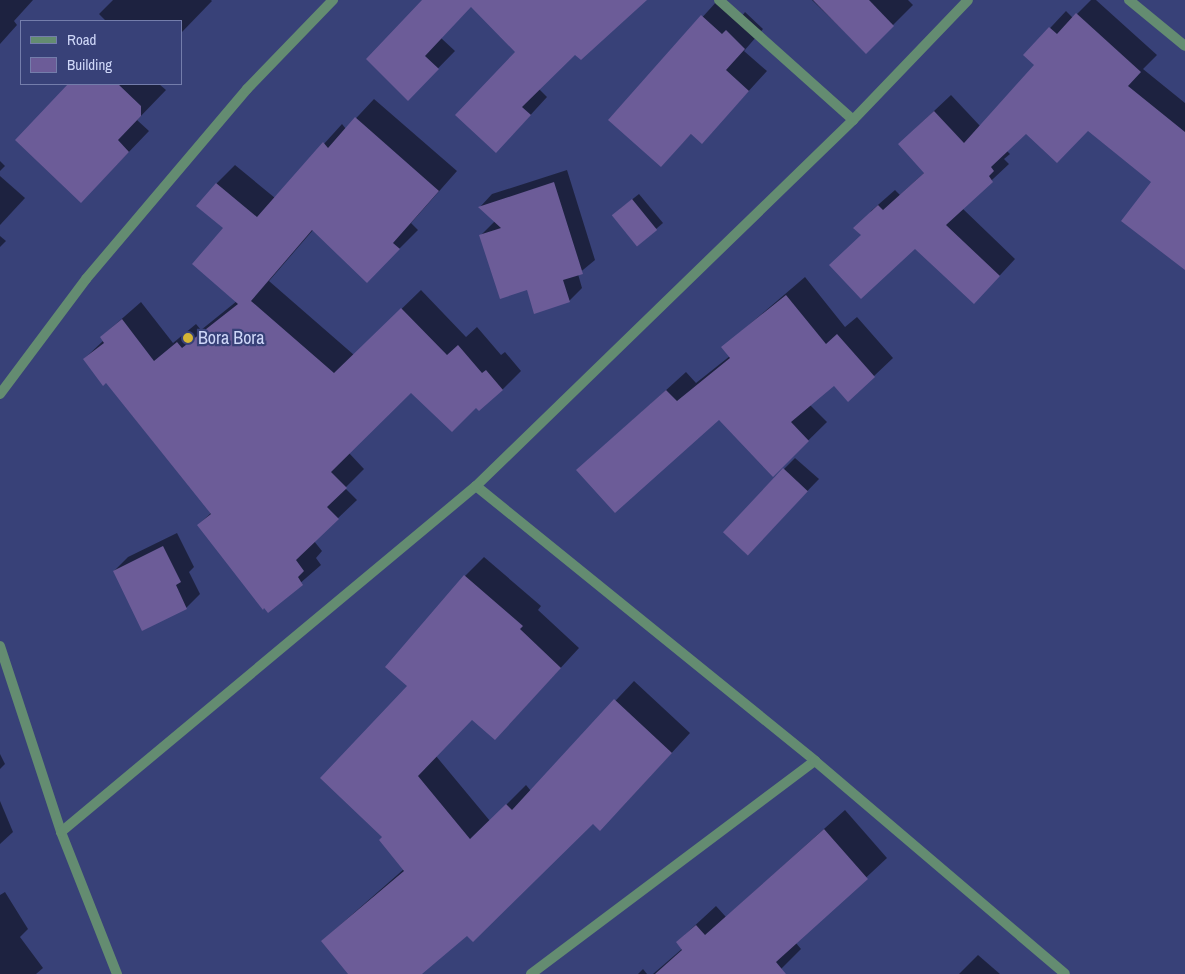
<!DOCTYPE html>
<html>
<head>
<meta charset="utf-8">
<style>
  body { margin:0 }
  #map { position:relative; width:1185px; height:974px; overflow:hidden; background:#384178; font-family:"Archivo Narrow",sans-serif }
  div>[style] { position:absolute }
  .shadow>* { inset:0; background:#0007 }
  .building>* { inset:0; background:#6c5c98; transform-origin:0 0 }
  .minor>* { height:10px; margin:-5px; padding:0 5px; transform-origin:5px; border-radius:5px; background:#648c71 }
  .dots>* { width:14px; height:14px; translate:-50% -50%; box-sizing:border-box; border:2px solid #384178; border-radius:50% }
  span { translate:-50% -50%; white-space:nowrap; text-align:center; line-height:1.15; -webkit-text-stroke:4.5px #384178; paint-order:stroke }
  .poi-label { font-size:18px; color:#cfd7f8 }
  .left { translate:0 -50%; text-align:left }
  .legend { position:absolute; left:20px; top:20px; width:162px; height:65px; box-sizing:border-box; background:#384178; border:1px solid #747dab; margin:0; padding:6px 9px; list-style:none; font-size:15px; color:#cfd7f8 }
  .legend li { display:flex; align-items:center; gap:10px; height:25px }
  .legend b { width:25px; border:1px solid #747dab }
</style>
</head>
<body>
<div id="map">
  <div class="shadow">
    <div style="clip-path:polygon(0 0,33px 0,14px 21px,17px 25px,0 44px)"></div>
    <div style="clip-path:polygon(113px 0,211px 0,212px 1px,181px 33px,181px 21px,106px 21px,99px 14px)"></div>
    <div style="clip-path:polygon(424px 0,645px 0,575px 53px,539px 89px,547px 97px,513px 134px,516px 52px,471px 6px,441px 38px,455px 51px,408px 99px)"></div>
    <div style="clip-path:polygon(718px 0,742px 16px,745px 12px,763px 29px,744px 51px,767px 71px,702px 142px,692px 133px,661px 165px,609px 120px)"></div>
    <div style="clip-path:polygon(812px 0,908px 0,913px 5px,866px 52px)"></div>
    <div style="clip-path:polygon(1091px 0,1096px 0,1157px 55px,1143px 69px,1185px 103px,1185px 268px,1152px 182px,1088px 130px,1026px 133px,1007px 151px,1010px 154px,1004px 159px,1009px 164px,962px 208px,1015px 259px,990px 286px,915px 247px,862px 234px,871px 211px,895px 190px,900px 195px,925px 172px,916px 128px,951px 95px,981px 127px,1036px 65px,1025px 55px,1066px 11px,1073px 18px)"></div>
    <div style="clip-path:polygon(70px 84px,159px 84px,166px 90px,137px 120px,149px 131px,101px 181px,16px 140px)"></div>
    <div style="clip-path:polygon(374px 99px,457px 171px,411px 223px,418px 230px,367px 281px,313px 230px,269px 281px,354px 355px,421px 290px,466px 337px,477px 327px,501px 355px,505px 352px,521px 371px,502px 390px,476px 406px,411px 391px,349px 453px,364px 469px,345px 488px,357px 500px,314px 541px,322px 551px,316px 558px,321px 565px,268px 611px,198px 525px,211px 513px,106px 382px,84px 359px,104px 340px,101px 337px,141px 302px,173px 343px,196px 324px,201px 330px,237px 301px,216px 184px,235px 165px,275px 198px,342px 124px,346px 129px)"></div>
    <div style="clip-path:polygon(0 161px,5px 166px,0 171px)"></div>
    <div style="clip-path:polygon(567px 170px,595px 260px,578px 274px,582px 288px,569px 301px,527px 289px,481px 235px,495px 221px,480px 207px,492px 194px)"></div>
    <div style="clip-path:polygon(0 176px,25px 198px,0 225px)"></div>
    <div style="clip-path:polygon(639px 194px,663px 223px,656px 229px,620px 209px)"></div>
    <div style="clip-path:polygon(0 236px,6px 241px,0 247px)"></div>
    <div style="clip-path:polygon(805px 277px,845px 327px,857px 317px,893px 358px,874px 376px,835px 384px,810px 405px,827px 422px,773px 475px,719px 418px,578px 470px,686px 372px,696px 383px,730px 356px,723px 347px)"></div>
    <div style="clip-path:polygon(795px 458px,819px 479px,758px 542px,784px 469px)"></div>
    <div style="clip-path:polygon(177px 533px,194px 567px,189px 572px,200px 594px,186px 608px,114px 571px,128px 557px)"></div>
    <div style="clip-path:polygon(484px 557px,541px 606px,538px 610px,579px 648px,495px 739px,473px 718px,436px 756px,490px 821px,526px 785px,531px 791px,634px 681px,690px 733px,619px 810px,593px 823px,420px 974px,350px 974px,322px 941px,404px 869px,384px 837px,409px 686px,465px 576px)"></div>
    <div style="clip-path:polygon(0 754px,5px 764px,0 769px)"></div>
    <div style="clip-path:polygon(0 801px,13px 832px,0 844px)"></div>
    <div style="clip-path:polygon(845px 810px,887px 858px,796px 943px,801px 949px,781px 969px,775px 974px,653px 974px,683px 948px,677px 942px,716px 906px,726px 917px)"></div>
    <div style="clip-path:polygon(5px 892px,28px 929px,20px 937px,43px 968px,36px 974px,0 974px,0 895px)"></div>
    <div style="clip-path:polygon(978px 955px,1000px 974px,959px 974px)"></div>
    <div style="clip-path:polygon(643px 969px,647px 974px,638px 974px)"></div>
  </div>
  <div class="building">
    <div style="clip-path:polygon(422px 0,647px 0,581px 60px,575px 55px,522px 107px,531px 115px,496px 153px,455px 115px,515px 52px,471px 7px,425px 56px,439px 69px,408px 101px,366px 59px)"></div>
    <div style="clip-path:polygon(813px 0,869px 0,894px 26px,866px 54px)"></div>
    <div style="clip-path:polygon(1076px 13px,1141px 72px,1128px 86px,1185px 132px,1185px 270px,1121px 221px,1151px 182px,1088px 131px,1057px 163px,1026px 134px,991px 167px,994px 171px,989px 176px,993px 182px,946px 225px,1000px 276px,974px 304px,915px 249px,861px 299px,829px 265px,861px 235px,853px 228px,878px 205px,883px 210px,924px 173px,898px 144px,934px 111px,964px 143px,1034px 65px,1023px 55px,1049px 27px,1057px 34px)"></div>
    <div style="clip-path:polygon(701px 15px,722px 34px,726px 30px,745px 49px,726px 70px,749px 91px,702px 144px,691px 134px,661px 167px,608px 120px)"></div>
    <div style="clip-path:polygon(68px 84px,118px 84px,141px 106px,141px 116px,118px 140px,129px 152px,81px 203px,15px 140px)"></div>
    <div style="clip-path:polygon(355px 117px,439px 191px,393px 243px,400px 249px,367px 283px,312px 230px,251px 301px,334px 373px,401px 308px,447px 355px,458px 345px,482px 373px,486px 370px,503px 390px,479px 411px,476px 408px,452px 432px,411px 393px,331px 472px,347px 488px,327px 507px,339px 519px,296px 560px,304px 571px,298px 577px,303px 585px,268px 613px,264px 608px,263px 610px,197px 525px,211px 514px,106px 383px,103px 386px,83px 359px,104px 343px,100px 337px,122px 319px,154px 361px,177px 342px,182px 348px,238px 304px,192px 264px,223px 228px,196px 206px,216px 183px,257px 217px,323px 142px,328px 148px)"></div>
    <div style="clip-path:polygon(554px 182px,583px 274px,563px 280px,570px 302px,534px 314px,527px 290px,500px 299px,479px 235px,501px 228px,478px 207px)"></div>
    <div style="left:632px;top:199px;width:40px;height:26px;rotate:51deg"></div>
    <div style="clip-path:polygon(786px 295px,826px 344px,837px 334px,875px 377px,848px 402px,834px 386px,791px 422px,809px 441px,773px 477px,719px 420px,615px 513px,576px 470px,666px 390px,677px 401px,730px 358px,721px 347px)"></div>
    <div style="left:783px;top:468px;width:34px;height:88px;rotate:43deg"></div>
    <div style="clip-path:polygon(163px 546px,181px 582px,176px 585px,187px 609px,142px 631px,113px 571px)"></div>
    <div style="clip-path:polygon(464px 575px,523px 626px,520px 629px,561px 668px,495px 740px,472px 720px,418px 776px,470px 839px,506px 804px,512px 810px,614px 699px,672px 753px,600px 831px,593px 824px,473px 942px,467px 936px,422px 974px,348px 974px,321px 941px,404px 871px,379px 840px,382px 837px,320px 778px,407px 686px,385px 667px)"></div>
    <div style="clip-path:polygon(824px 829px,868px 879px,776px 962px,786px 974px,655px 974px,682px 950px,676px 942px,696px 925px,705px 935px)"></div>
  </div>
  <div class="minor">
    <div style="left:719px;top:0;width:180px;rotate:41.8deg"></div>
    <div style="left:1129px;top:0;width:72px;rotate:39.4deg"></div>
    <div style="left:0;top:394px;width:144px;rotate:-53.2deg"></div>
    <div style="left:86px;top:279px;width:249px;rotate:-49.7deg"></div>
    <div style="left:247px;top:89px;width:124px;rotate:-46deg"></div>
    <div style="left:476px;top:486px;width:437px;rotate:39deg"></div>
    <div style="left:0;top:646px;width:196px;rotate:71.8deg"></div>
    <div style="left:61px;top:832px;width:153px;rotate:68.5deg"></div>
    <div style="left:61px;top:832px;width:540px;rotate:-39.82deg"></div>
    <div style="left:476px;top:486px;width:525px;rotate:-44.15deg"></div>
    <div style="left:853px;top:120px;width:166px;rotate:-46.2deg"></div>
    <div style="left:531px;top:974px;width:355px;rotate:-36.9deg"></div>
    <div style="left:815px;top:761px;width:328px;rotate:40.4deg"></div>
  </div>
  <div class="dots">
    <div style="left:188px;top:338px;background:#d5b535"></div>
  </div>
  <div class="poi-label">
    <span class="left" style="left:198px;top:338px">Bora Bora</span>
  </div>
  <ul class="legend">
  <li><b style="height:6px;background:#648c71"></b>Road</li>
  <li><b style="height:14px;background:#6c5c98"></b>Building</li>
  </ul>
</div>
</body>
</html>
